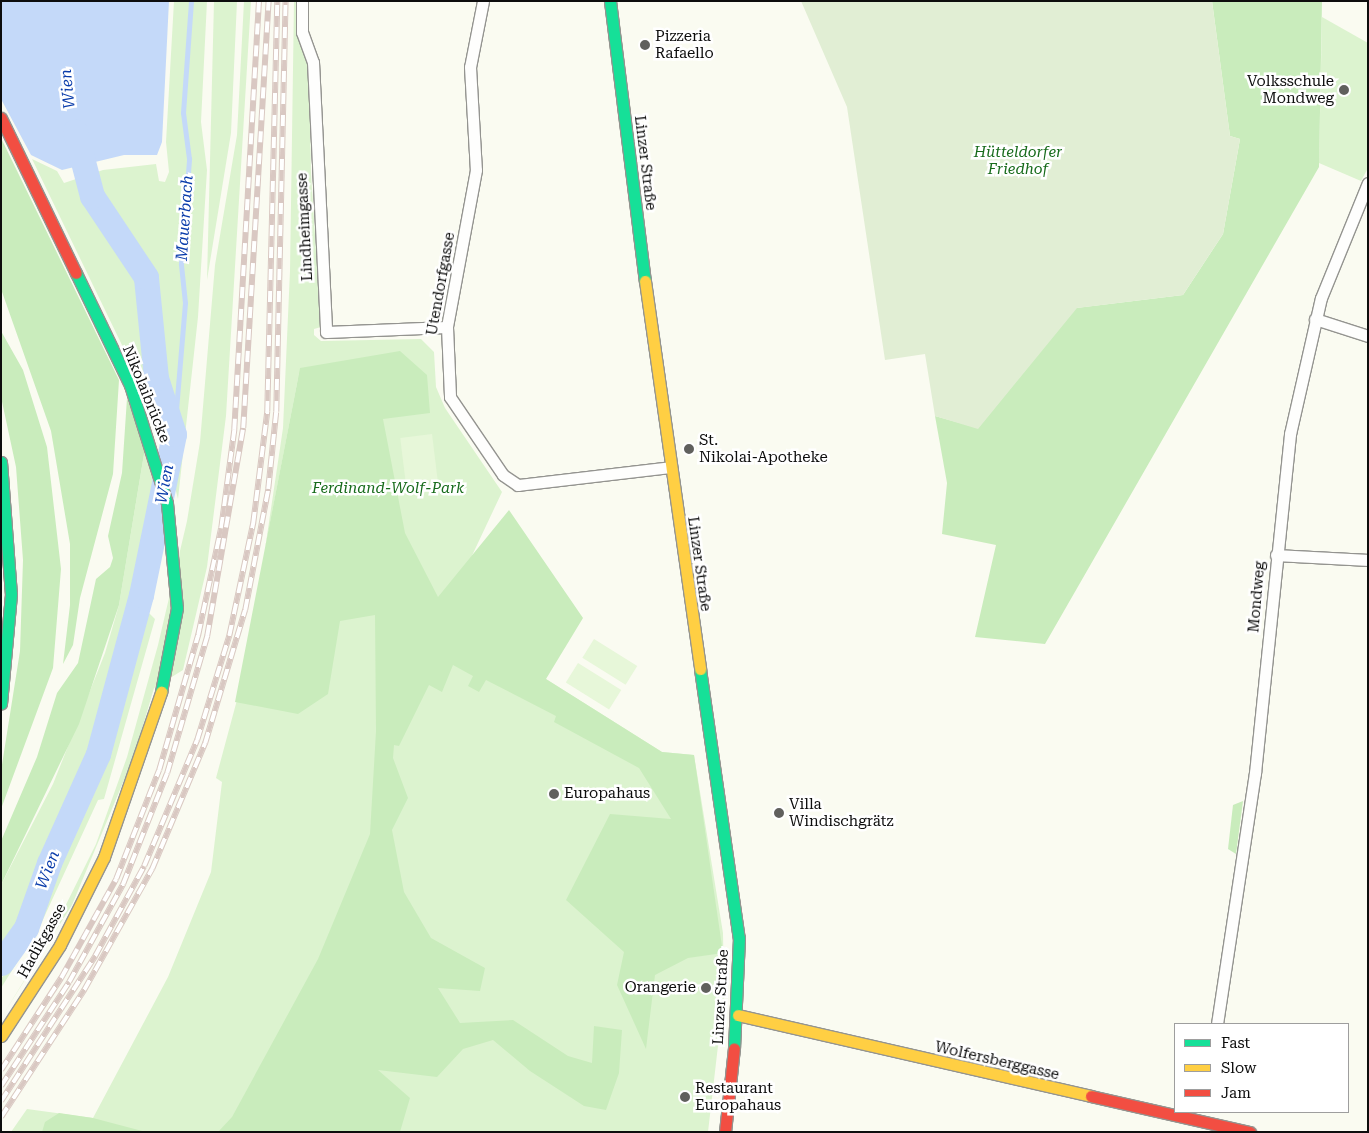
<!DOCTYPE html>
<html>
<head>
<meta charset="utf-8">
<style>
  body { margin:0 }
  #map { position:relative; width:1369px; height:1133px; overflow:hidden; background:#fafbf1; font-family:"Roboto Serif",serif }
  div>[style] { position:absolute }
  .green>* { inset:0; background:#dcf3cf }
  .forest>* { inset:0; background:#c9ecbc }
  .cemetery>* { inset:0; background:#e1eed4 }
  .pitch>* { inset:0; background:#e7f7d9; transform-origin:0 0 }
  .water>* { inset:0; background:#c4d9f9 }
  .stream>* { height:4.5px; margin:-2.25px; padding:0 2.25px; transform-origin:2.25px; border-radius:2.25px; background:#c4d9f9 }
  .river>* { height:25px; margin:-12.5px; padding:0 12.5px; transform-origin:12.5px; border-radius:12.5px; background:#c4d9f9 }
  .roads { filter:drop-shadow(1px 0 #949490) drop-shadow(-1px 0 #949490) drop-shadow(0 1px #949490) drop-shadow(0 -1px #949490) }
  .street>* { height:11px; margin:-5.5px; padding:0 5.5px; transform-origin:5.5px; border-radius:5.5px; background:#fefefd }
  .fast>* { height:11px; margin:-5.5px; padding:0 5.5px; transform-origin:5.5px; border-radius:5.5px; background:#16e098 }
  .slow>* { height:11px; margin:-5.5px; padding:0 5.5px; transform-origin:5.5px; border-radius:5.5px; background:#ffcf43 }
  .jam>* { height:11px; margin:-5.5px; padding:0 5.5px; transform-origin:5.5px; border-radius:5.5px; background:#f24e42 }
  .rail>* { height:5.5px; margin-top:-2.75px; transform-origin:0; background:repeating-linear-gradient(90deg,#fff 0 11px,#d9c8c2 0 22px); box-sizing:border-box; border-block:1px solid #d9c8c2 }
  .dots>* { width:14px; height:14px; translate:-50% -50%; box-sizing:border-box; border:2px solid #fff; border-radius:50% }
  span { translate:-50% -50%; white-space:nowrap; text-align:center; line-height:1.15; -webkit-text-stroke:5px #fff; paint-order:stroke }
  .poi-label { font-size:15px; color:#0d0d0d }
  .left { translate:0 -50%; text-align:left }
  .right { translate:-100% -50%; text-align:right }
  .park-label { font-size:15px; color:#176b1b; font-style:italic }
  .street-label { font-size:15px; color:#0d0d0d }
  .water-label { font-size:16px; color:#0b3dab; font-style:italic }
  .frame { position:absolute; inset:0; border:2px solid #0d0d0d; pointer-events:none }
  .legend { position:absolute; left:1174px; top:1023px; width:175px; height:90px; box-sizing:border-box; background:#fff; border:1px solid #9e9e9e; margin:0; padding:6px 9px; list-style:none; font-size:15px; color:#0d0d0d }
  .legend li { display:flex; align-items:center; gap:10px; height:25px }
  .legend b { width:25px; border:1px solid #9e9e9e }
</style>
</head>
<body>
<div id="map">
  <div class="green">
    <div style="clip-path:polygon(174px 1px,207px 1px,201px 122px,207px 170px,198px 317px,178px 499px,166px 452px,135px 372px,32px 159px,57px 171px,64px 183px,103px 170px,156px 164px,159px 181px,165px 182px,169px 172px,166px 142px)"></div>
    <div style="clip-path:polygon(214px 1px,237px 1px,231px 133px,207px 280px)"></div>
    <div style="clip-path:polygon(244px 1px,251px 1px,226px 416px,207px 567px,183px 670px,154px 688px,134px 756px,72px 905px,1px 1018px,46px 945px,96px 844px,127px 757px,158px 645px,187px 521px,200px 442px,215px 265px,237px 135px)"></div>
    <div style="clip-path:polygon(294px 1px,298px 1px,309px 62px,311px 174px,321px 327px,314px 329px,314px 335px,321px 341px,421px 339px,434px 352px,436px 387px,445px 408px,502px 492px,444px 615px,662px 752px,694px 755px,723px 933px,724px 994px,708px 1132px,11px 1132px,27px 1109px,93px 1118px,168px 977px,211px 872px,222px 782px,216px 778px,262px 607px,300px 368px,265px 549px,283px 428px,290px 271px)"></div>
    <div style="clip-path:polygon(1322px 17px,1368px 43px,1368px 168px,1361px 181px,1319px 163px)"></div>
    <div style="clip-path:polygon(145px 448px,158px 496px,90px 754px,30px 887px,20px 928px,1px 953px,1px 885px,53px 784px,105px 653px,119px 605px)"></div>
    <div style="clip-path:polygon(146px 610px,155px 619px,104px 799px,98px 800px,40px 926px,1px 988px,1px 979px,29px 939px,55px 865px,100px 772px,110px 726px,115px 719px)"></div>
  </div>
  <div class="forest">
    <div style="clip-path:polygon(1212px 1px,1322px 1px,1319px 167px,1045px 644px,975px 637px,996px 545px,942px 534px,947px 483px,935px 416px,978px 428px,1076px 308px,1183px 295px,1223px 234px,1240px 139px,1230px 136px)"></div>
    <div style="clip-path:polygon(1px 138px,119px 380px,113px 474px,80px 598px,73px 645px,63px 664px,70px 605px,70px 544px,51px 431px,1px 289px)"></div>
    <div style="clip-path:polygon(1px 331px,23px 370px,47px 447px,61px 569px,53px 668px,1px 809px,1px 771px,20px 651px,23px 560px,16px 467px,1px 397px)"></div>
    <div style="clip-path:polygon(400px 351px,427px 375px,430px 413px,383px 419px,405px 533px,438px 597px,509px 510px,583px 618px,546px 679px,662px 752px,694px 755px,723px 953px,688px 958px,655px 975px,646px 1049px,617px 985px,624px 952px,566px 900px,610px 814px,671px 819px,639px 768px,554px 722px,556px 716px,486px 680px,479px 692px,468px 686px,473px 676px,453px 665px,442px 692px,429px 685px,399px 746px,394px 745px,393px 758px,408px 798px,392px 830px,404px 892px,431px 938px,485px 968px,480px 991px,438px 988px,460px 1023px,513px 1020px,568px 1056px,592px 1063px,594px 1026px,622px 1030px,619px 1073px,606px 1110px,584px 1106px,530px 1071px,493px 1040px,463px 1049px,437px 1077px,378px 1070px,410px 1098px,400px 1132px,218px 1132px,232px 1117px,318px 959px,370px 834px,376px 731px,375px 615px,340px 621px,328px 694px,298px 714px,235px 702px,300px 368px)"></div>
    <div style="clip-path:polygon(127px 398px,145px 448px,119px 605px,79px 724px,1px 885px,1px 841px,37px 757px,57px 693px,78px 663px,96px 579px,110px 567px,113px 558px,108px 536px,122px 473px)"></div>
    <div style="clip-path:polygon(1243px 801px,1236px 854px,1228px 849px,1233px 805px)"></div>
    <div style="clip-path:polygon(59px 1113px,93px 1118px,146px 1132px,42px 1132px,45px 1122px)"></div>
  </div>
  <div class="cemetery">
    <div style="clip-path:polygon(801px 1px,1212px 1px,1230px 136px,1240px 139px,1223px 234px,1183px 295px,1077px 308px,978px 429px,935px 416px,925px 354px,885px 360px,847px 107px)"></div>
  </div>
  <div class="pitch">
    <div style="left:432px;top:434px;width:46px;height:32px;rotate:83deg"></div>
    <div style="left:594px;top:639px;width:51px;height:22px;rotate:32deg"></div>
    <div style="left:578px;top:663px;width:51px;height:23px;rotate:32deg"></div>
  </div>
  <div class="water">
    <div style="clip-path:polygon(1px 1px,169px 1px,162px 142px,157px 155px,124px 155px,62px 170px,31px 155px,1px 99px)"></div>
  </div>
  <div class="stream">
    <div style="left:174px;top:434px;width:131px;rotate:-85.2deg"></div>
    <div style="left:185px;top:303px;width:39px;rotate:-96deg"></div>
    <div style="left:181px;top:264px;width:105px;rotate:-85.6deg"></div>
    <div style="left:189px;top:159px;width:46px;rotate:-97.4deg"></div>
    <div style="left:183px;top:113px;width:112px;rotate:-85.9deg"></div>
  </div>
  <div class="river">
    <div style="left:1px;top:963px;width:43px;rotate:-54.5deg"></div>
    <div style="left:26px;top:928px;width:69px;rotate:-70.5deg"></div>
    <div style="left:49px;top:863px;width:120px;rotate:-65.8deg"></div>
    <div style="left:98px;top:754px;width:165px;rotate:-74.9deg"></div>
    <div style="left:141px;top:595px;width:164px;rotate:-78.4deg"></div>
    <div style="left:174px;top:434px;width:59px;rotate:-107.8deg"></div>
    <div style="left:156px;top:378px;width:101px;rotate:-95.7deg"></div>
    <div style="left:146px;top:277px;width:97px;rotate:-123.7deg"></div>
    <div style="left:92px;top:196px;width:67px;rotate:-104.7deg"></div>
  </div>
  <div class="roads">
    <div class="street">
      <div style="left:302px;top:1px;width:31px;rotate:90deg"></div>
      <div style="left:302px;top:32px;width:32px;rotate:70deg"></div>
      <div style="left:313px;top:62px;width:270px;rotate:87.2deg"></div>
      <div style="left:326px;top:332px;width:121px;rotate:-2.4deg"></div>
      <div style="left:483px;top:1px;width:67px;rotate:101.1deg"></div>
      <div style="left:470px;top:67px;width:103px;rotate:86.7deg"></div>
      <div style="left:476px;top:170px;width:160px;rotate:100.5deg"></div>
      <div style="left:447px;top:327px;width:70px;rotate:87.5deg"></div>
      <div style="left:450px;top:397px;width:94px;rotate:55.8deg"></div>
      <div style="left:503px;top:475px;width:18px;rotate:34deg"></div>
      <div style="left:518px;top:485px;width:154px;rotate:-6.7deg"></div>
      <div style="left:1315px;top:319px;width:56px;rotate:17.8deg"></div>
      <div style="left:1276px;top:555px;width:92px;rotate:3.1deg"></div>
      <div style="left:1217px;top:1024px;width:254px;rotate:-81.4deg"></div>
      <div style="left:1255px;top:773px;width:341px;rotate:-84.1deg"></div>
      <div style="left:1290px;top:434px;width:139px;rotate:-77.2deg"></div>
      <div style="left:1321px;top:298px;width:124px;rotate:-67.8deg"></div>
    </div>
    <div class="fast">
      <div style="left:610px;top:1px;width:282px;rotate:82.9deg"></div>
      <div style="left:76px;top:273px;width:124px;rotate:64.3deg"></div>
      <div style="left:130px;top:385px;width:124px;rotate:72.6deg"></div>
      <div style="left:167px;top:503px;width:105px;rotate:84.6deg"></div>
      <div style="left:177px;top:608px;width:86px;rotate:100.8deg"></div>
      <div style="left:1px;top:462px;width:132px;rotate:85.7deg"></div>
      <div style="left:11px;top:594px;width:110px;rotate:95.2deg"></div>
      <div style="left:700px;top:669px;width:272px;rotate:81.8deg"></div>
      <div style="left:739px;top:938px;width:110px;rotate:92.6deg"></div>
    </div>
    <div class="slow">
      <div style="left:645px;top:281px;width:392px;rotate:81.9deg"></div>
      <div style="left:738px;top:1015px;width:362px;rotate:12.9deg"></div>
      <div style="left:1px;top:1036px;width:108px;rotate:-57deg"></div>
      <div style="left:60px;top:945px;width:98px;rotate:-63.4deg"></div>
      <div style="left:104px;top:857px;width:175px;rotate:-70.9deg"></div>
    </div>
    <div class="jam">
      <div style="left:1px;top:118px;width:172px;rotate:64.2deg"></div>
      <div style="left:1091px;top:1096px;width:163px;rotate:12.8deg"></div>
      <div style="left:725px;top:1132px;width:84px;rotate:-83.9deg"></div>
    </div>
  </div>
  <div class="rail">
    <div style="left:1px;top:1070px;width:110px;rotate:-56.9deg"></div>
    <div style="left:61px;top:978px;width:113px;rotate:-60.9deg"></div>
    <div style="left:116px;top:879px;width:117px;rotate:-68.5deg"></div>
    <div style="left:159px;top:770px;width:141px;rotate:-73.9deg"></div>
    <div style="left:198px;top:635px;width:109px;rotate:-77.9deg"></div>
    <div style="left:221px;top:528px;width:99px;rotate:-82.4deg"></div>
    <div style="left:234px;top:430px;width:430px;rotate:-86.7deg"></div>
    <div style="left:1px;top:1086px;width:124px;rotate:-56.8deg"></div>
    <div style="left:69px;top:982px;width:112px;rotate:-61.1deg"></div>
    <div style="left:123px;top:884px;width:119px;rotate:-68.4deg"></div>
    <div style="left:167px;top:773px;width:143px;rotate:-73.7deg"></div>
    <div style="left:207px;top:636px;width:211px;rotate:-80.2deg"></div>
    <div style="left:243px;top:428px;width:428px;rotate:-86.6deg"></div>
    <div style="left:1px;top:1101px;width:173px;rotate:-57deg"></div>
    <div style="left:95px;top:956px;width:102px;rotate:-61.4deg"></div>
    <div style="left:144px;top:866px;width:137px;rotate:-67.2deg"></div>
    <div style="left:197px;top:740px;width:109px;rotate:-72.9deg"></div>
    <div style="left:229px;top:636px;width:116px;rotate:-78deg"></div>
    <div style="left:253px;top:523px;width:112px;rotate:-82.8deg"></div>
    <div style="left:267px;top:412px;width:411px;rotate:-88.6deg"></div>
    <div style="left:1px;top:1117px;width:152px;rotate:-56.8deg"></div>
    <div style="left:84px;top:990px;width:139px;rotate:-60.7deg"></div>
    <div style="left:152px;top:869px;width:137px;rotate:-67.2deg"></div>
    <div style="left:205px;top:743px;width:139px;rotate:-73.3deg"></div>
    <div style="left:245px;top:610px;width:123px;rotate:-79.2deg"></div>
    <div style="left:268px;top:489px;width:77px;rotate:-84.1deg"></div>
    <div style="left:276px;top:412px;width:411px;rotate:-88.7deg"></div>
  </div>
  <div class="dots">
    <div style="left:645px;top:45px;background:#60605d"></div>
    <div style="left:1344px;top:90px;background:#60605d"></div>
    <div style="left:689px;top:449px;background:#60605d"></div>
    <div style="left:554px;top:794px;background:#60605d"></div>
    <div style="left:779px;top:813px;background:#60605d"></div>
    <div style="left:706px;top:988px;background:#60605d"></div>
    <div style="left:685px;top:1097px;background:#60605d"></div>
  </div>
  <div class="poi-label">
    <span class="left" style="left:655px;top:45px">Pizzeria<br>Rafaello</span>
    <span class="right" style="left:1334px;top:90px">Volksschule<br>Mondweg</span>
    <span class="left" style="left:699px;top:449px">St.<br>Nikolai-Apotheke</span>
    <span class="left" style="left:564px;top:794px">Europahaus</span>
    <span class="left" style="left:789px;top:813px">Villa<br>Windischgrätz</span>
    <span class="right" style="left:696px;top:988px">Orangerie</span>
    <span class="left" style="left:695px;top:1097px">Restaurant<br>Europahaus</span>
  </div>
  <div class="park-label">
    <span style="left:1018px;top:161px">Hütteldorfer<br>Friedhof</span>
    <span style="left:388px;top:489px">Ferdinand-Wolf-Park</span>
  </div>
  <div class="street-label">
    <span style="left:645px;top:163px;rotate:83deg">Linzer Straße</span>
    <span style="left:305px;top:227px;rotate:-93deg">Lindheimgasse</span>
    <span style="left:441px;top:284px;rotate:-80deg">Utendorfgasse</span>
    <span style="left:146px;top:394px;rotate:68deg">Nikolaibrücke</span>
    <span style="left:699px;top:564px;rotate:82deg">Linzer Straße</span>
    <span style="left:1257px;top:597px;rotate:-85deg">Mondweg</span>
    <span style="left:42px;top:941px;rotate:-61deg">Hadikgasse</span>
    <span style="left:721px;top:997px;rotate:-87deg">Linzer Straße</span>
    <span style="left:997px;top:1061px;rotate:13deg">Wolfersberggasse</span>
  </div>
  <div class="water-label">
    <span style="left:68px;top:89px;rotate:-96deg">Wien</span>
    <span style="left:185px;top:218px;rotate:-86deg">Mauerbach</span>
    <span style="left:165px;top:484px;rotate:-79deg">Wien</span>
    <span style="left:48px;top:870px;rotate:-69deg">Wien</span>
  </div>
  <div class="frame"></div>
  <ul class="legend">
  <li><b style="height:6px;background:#16e098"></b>Fast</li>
  <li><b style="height:6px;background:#ffcf43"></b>Slow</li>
  <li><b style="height:6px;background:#f24e42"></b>Jam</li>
  </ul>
</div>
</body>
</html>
